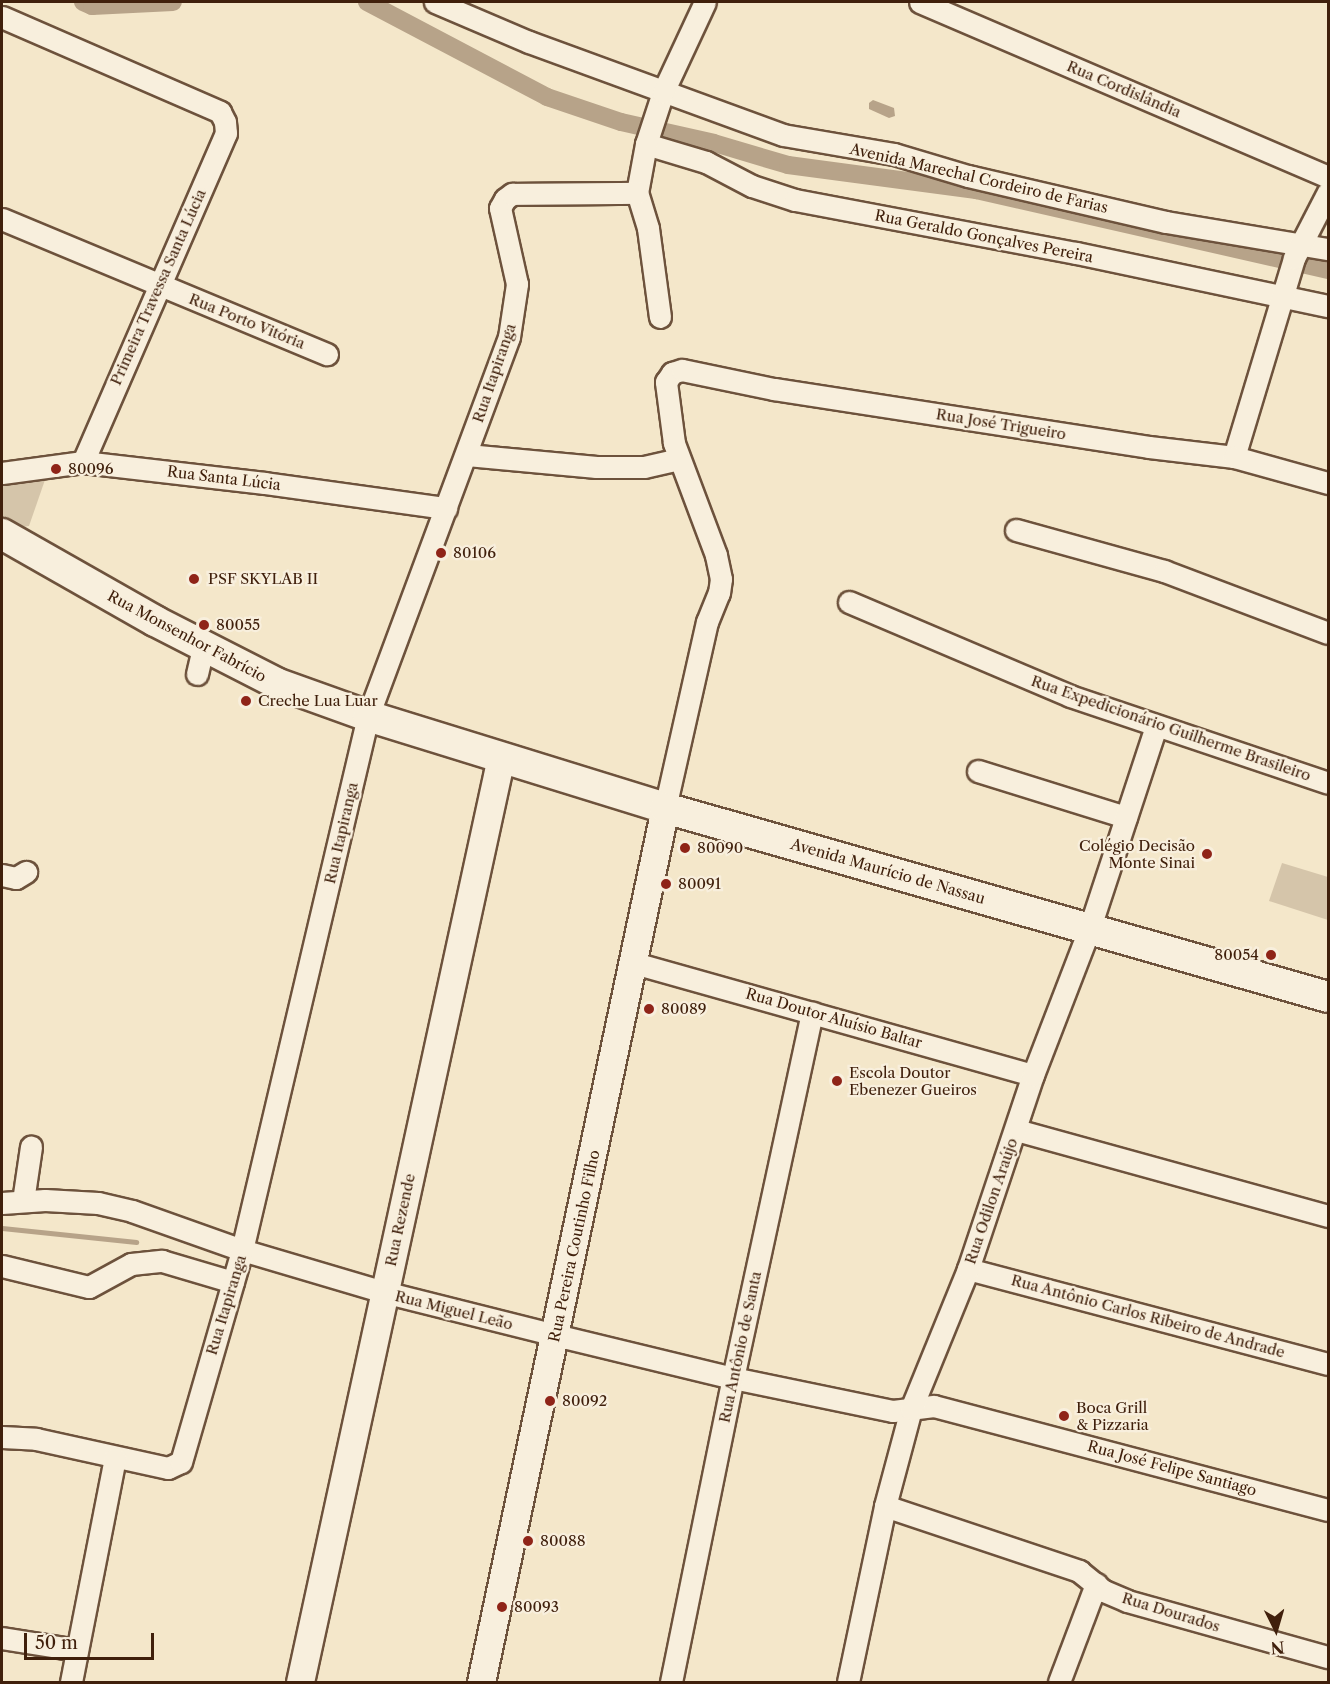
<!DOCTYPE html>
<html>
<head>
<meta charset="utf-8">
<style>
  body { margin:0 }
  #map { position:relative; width:1330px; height:1684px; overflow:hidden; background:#f4e7ca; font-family:"Libre Caslon Text",serif }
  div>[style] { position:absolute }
  .green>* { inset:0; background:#d5c5aa }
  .water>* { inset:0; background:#b7a389 }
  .stream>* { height:5px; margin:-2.5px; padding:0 2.5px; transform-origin:2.5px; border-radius:2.5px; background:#b7a389 }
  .canal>* { height:18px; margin:-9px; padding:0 9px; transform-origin:9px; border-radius:9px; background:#b7a389 }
  .roads { filter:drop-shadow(2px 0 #6d523c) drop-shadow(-2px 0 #6d523c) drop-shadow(0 2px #6d523c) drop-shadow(0 -2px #6d523c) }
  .minor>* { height:21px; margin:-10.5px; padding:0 10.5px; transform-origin:10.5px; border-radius:10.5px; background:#f8efdd }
  .tertiary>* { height:27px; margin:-13.5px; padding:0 13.5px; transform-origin:13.5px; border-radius:13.5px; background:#f8efdd }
  .secondary>* { height:30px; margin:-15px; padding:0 15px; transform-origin:15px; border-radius:15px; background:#f8efdd }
  .dots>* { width:16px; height:16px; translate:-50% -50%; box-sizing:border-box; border:3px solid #f8efdd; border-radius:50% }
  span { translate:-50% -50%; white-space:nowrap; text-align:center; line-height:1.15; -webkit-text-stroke:4.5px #f8efdd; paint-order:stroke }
  .street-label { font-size:15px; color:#40200c }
  .poi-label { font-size:15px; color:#40200c }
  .left { translate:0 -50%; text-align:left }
  .right { translate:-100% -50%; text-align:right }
  .frame { position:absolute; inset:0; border:3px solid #40200c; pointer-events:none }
  .north { position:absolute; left:1246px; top:1600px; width:60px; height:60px; -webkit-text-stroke:4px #f8efdd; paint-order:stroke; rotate:175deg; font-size:16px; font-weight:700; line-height:24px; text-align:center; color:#40200c }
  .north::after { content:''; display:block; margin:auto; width:21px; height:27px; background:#40200c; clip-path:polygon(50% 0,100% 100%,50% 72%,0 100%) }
  .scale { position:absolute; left:24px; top:1633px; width:130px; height:27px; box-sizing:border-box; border:3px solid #40200c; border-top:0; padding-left:8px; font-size:18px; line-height:21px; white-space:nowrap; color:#40200c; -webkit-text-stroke:4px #f8efdd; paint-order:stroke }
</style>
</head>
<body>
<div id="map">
  <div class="green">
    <div style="clip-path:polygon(46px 477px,29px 526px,22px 527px,2px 516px,2px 478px)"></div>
    <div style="clip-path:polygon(1282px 863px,1328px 877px,1328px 920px,1269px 901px)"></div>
  </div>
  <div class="water">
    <div style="clip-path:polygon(873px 100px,894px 108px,895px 116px,889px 118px,869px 109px,869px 103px)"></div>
  </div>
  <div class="stream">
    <div style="left:2px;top:1228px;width:135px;rotate:6deg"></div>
  </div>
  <div class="canal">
    <div style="left:83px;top:2px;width:10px;rotate:24deg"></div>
    <div style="left:92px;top:6px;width:81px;rotate:-2.8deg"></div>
    <div style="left:367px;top:2px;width:204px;rotate:27.8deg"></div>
    <div style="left:547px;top:97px;width:78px;rotate:18.7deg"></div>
    <div style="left:621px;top:122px;width:95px;rotate:12.7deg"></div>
    <div style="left:714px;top:143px;width:77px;rotate:16.6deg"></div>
    <div style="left:788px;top:165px;width:190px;rotate:7.6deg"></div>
    <div style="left:976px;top:190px;width:361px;rotate:12.8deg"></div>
  </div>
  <div class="roads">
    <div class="minor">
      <div style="left:435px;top:2px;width:102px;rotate:23.1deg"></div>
      <div style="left:529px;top:42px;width:270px;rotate:20.1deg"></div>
      <div style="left:783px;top:135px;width:113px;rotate:9.7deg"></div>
      <div style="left:894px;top:154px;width:77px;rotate:16.6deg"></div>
      <div style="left:968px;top:176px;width:203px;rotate:13.1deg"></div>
      <div style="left:1166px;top:222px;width:164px;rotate:9.5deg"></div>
      <div style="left:920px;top:2px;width:444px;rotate:23.2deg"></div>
      <div style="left:2px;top:17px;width:238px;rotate:23.5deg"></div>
      <div style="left:220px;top:112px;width:11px;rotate:63deg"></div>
      <div style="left:225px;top:122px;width:11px;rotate:85deg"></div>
      <div style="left:226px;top:133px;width:359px;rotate:113.5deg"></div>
      <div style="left:646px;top:144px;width:63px;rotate:16.7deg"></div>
      <div style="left:706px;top:162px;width:52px;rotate:27.6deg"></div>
      <div style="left:752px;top:186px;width:45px;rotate:18deg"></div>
      <div style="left:795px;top:200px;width:286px;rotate:10.7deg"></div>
      <div style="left:1076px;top:253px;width:258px;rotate:11.9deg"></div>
      <div style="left:2px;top:219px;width:352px;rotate:22.6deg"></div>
      <div style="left:660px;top:317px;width:90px;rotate:-97.7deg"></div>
      <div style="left:648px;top:228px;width:37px;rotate:-107deg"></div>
      <div style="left:637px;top:193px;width:50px;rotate:-79.6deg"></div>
      <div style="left:646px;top:144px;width:55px;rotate:-71.9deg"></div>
      <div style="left:663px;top:92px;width:99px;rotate:-65deg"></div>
      <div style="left:467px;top:455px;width:130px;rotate:5.3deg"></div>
      <div style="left:596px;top:467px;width:48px"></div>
      <div style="left:644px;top:467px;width:36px;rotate:-13deg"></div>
      <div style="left:1234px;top:457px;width:208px;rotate:-73.2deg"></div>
      <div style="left:1294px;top:258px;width:74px;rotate:-62.7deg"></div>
      <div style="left:2px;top:473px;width:82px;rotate:-7.7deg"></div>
      <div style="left:83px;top:462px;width:183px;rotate:6.6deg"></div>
      <div style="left:265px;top:483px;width:183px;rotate:7.9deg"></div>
      <div style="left:1016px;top:530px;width:154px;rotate:15.5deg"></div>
      <div style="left:1164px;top:571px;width:175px;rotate:20.7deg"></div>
      <div style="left:849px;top:602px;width:240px;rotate:23deg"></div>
      <div style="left:1070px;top:696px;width:272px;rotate:18.6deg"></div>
      <div style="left:197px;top:674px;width:28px;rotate:-77deg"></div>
      <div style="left:978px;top:771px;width:155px;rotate:17.3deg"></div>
      <div style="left:665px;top:808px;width:191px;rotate:-77.3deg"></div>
      <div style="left:707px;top:622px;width:31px;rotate:-68deg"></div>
      <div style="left:719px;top:593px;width:14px;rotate:-82deg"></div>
      <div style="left:721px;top:579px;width:25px;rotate:-102deg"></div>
      <div style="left:716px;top:555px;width:120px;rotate:-110.6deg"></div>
      <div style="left:674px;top:443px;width:62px;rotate:-97.5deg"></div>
      <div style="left:666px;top:382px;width:11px;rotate:-56deg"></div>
      <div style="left:672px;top:373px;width:10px;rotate:-17deg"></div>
      <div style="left:682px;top:370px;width:94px;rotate:11.7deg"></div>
      <div style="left:774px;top:389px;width:379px;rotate:8.8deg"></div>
      <div style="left:1149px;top:447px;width:86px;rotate:6.7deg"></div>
      <div style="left:1234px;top:457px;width:98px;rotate:15.5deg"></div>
      <div style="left:2px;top:875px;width:14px;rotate:12deg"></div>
      <div style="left:16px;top:878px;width:12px;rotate:-31deg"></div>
      <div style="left:634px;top:963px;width:414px;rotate:15.7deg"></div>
      <div style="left:1016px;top:1130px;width:324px;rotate:15.4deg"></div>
      <div style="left:23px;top:1201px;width:55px;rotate:-81.6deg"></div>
      <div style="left:2px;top:1203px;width:43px;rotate:-4deg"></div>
      <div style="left:45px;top:1200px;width:53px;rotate:3.2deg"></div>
      <div style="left:98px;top:1203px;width:35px;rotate:13deg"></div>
      <div style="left:132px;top:1211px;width:117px;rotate:19.5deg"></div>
      <div style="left:242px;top:1250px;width:148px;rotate:16.5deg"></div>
      <div style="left:384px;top:1292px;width:176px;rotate:14.1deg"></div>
      <div style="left:555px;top:1335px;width:183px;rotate:13.6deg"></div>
      <div style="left:733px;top:1378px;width:163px;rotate:11.7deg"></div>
      <div style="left:893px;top:1411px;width:41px;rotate:-7deg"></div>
      <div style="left:934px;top:1406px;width:407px;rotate:14.8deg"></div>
      <div style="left:2px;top:1266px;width:89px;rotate:13.6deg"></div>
      <div style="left:89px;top:1287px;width:48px;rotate:-28.7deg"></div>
      <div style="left:131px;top:1264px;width:31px;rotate:-6deg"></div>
      <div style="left:162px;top:1261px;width:74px;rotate:16.5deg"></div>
      <div style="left:968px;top:1269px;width:372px;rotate:14.8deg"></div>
      <div style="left:2px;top:1437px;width:34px;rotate:3deg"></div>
      <div style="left:36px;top:1439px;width:135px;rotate:12.4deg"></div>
      <div style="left:168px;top:1468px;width:14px;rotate:-25deg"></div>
      <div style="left:181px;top:1462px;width:221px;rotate:-73.9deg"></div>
      <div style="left:242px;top:1250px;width:549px;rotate:-76.72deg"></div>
      <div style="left:368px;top:716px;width:404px;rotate:-69.6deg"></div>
      <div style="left:509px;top:337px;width:54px;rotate:-81.4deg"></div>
      <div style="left:517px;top:284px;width:78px;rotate:-102.6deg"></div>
      <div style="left:500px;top:208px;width:10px;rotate:-61deg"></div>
      <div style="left:505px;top:199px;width:9px;rotate:-36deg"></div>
      <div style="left:512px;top:194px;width:125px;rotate:-0.5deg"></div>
      <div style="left:885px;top:1506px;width:205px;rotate:18.5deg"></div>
      <div style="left:1079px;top:1571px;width:32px;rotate:39deg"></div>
      <div style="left:1104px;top:1591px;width:25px;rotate:23deg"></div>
      <div style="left:1127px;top:1601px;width:209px;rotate:15.6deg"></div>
      <div style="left:2px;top:1638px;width:76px;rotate:9.1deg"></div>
      <div style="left:71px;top:1682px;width:228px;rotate:-78.9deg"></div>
      <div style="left:671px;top:1682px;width:310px;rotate:-78.5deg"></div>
      <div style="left:733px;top:1378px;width:374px;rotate:-77.8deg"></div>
      <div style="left:848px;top:1682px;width:180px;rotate:-78.1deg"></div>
      <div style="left:885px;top:1506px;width:100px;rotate:-75deg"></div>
      <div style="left:911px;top:1409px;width:151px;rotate:-67.8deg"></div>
      <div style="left:968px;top:1269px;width:205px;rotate:-71.5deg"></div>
      <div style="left:1033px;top:1075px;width:159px;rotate:-68.9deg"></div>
      <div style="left:1090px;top:927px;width:212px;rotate:-71.8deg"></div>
      <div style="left:1059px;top:1682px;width:105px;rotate:-69.3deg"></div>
    </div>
    <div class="tertiary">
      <div style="left:300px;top:1682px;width:947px;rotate:-77.74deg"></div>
      <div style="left:481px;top:1682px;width:893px;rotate:-78.11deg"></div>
    </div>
    <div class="secondary">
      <div style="left:2px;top:534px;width:176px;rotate:29.6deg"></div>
      <div style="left:155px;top:621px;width:136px;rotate:27.1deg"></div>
      <div style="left:276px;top:683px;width:98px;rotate:19.7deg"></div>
      <div style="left:368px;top:716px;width:311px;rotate:17.2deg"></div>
      <div style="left:665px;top:808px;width:689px;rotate:15.91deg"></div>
    </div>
  </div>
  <div class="dots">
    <div style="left:56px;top:469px;background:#8f2418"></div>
    <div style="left:441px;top:553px;background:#8f2418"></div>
    <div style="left:194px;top:579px;background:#8f2418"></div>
    <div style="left:204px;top:625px;background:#8f2418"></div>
    <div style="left:246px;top:701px;background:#8f2418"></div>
    <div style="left:685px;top:848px;background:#8f2418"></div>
    <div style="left:1207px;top:854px;background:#8f2418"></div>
    <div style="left:666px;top:884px;background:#8f2418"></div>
    <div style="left:1271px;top:955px;background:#8f2418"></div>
    <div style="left:649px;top:1009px;background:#8f2418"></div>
    <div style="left:837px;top:1081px;background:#8f2418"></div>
    <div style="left:550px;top:1401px;background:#8f2418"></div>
    <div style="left:1064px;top:1416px;background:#8f2418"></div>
    <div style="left:528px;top:1541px;background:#8f2418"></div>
    <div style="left:502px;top:1607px;background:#8f2418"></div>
  </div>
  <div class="street-label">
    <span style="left:1124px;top:89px;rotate:23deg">Rua Cordislândia</span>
    <span style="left:979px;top:178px;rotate:13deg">Avenida Marechal Cordeiro de Farias</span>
    <span style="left:984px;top:236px;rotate:11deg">Rua Geraldo Gonçalves Pereira</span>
    <span style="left:158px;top:287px;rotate:-66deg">Primeira Travessa Santa Lúcia</span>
    <span style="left:247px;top:321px;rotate:22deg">Rua Porto Vitória</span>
    <span style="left:494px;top:373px;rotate:-71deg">Rua Itapiranga</span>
    <span style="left:1001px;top:424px;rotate:9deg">Rua José Trigueiro</span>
    <span style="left:224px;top:478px;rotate:7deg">Rua Santa Lúcia</span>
    <span style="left:187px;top:636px;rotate:28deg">Rua Monsenhor Fabrício</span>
    <span style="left:1171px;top:728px;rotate:19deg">Rua Expedicionário Guilherme Brasileiro</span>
    <span style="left:341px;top:833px;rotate:-77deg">Rua Itapiranga</span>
    <span style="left:888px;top:871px;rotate:16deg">Avenida Maurício de Nassau</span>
    <span style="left:834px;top:1018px;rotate:16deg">Rua Doutor Aluísio Baltar</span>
    <span style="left:991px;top:1201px;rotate:-71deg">Rua Odilon Araújo</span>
    <span style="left:400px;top:1220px;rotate:-78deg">Rua Rezende</span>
    <span style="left:574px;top:1246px;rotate:-78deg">Rua Pereira Coutinho Filho</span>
    <span style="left:226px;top:1305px;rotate:-73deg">Rua Itapiranga</span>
    <span style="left:454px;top:1310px;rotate:14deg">Rua Miguel Leão</span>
    <span style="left:1148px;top:1316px;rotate:15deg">Rua Antônio Carlos Ribeiro de Andrade</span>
    <span style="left:740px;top:1347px;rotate:-78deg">Rua Antônio de Santa</span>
    <span style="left:1172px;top:1468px;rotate:15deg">Rua José Felipe Santiago</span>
    <span style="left:1171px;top:1612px;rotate:17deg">Rua Dourados</span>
  </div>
  <div class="poi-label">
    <span class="left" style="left:68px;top:469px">80096</span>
    <span class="left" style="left:453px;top:553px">80106</span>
    <span class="left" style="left:208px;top:579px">PSF SKYLAB II</span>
    <span class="left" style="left:216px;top:625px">80055</span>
    <span class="left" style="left:258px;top:701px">Creche Lua Luar</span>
    <span class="right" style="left:1195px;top:854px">Colégio Decisão<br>Monte Sinai</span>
    <span class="left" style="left:697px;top:848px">80090</span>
    <span class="left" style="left:678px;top:884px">80091</span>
    <span class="right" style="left:1259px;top:955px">80054</span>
    <span class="left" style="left:661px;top:1009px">80089</span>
    <span class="left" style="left:849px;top:1081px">Escola Doutor<br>Ebenezer Gueiros</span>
    <span class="left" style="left:562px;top:1401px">80092</span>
    <span class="left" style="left:1076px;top:1416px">Boca Grill<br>&amp; Pizzaria</span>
    <span class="left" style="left:540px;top:1541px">80088</span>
    <span class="left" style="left:514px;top:1607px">80093</span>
  </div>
  <div class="frame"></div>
  <div class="north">N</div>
  <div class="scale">50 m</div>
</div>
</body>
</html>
